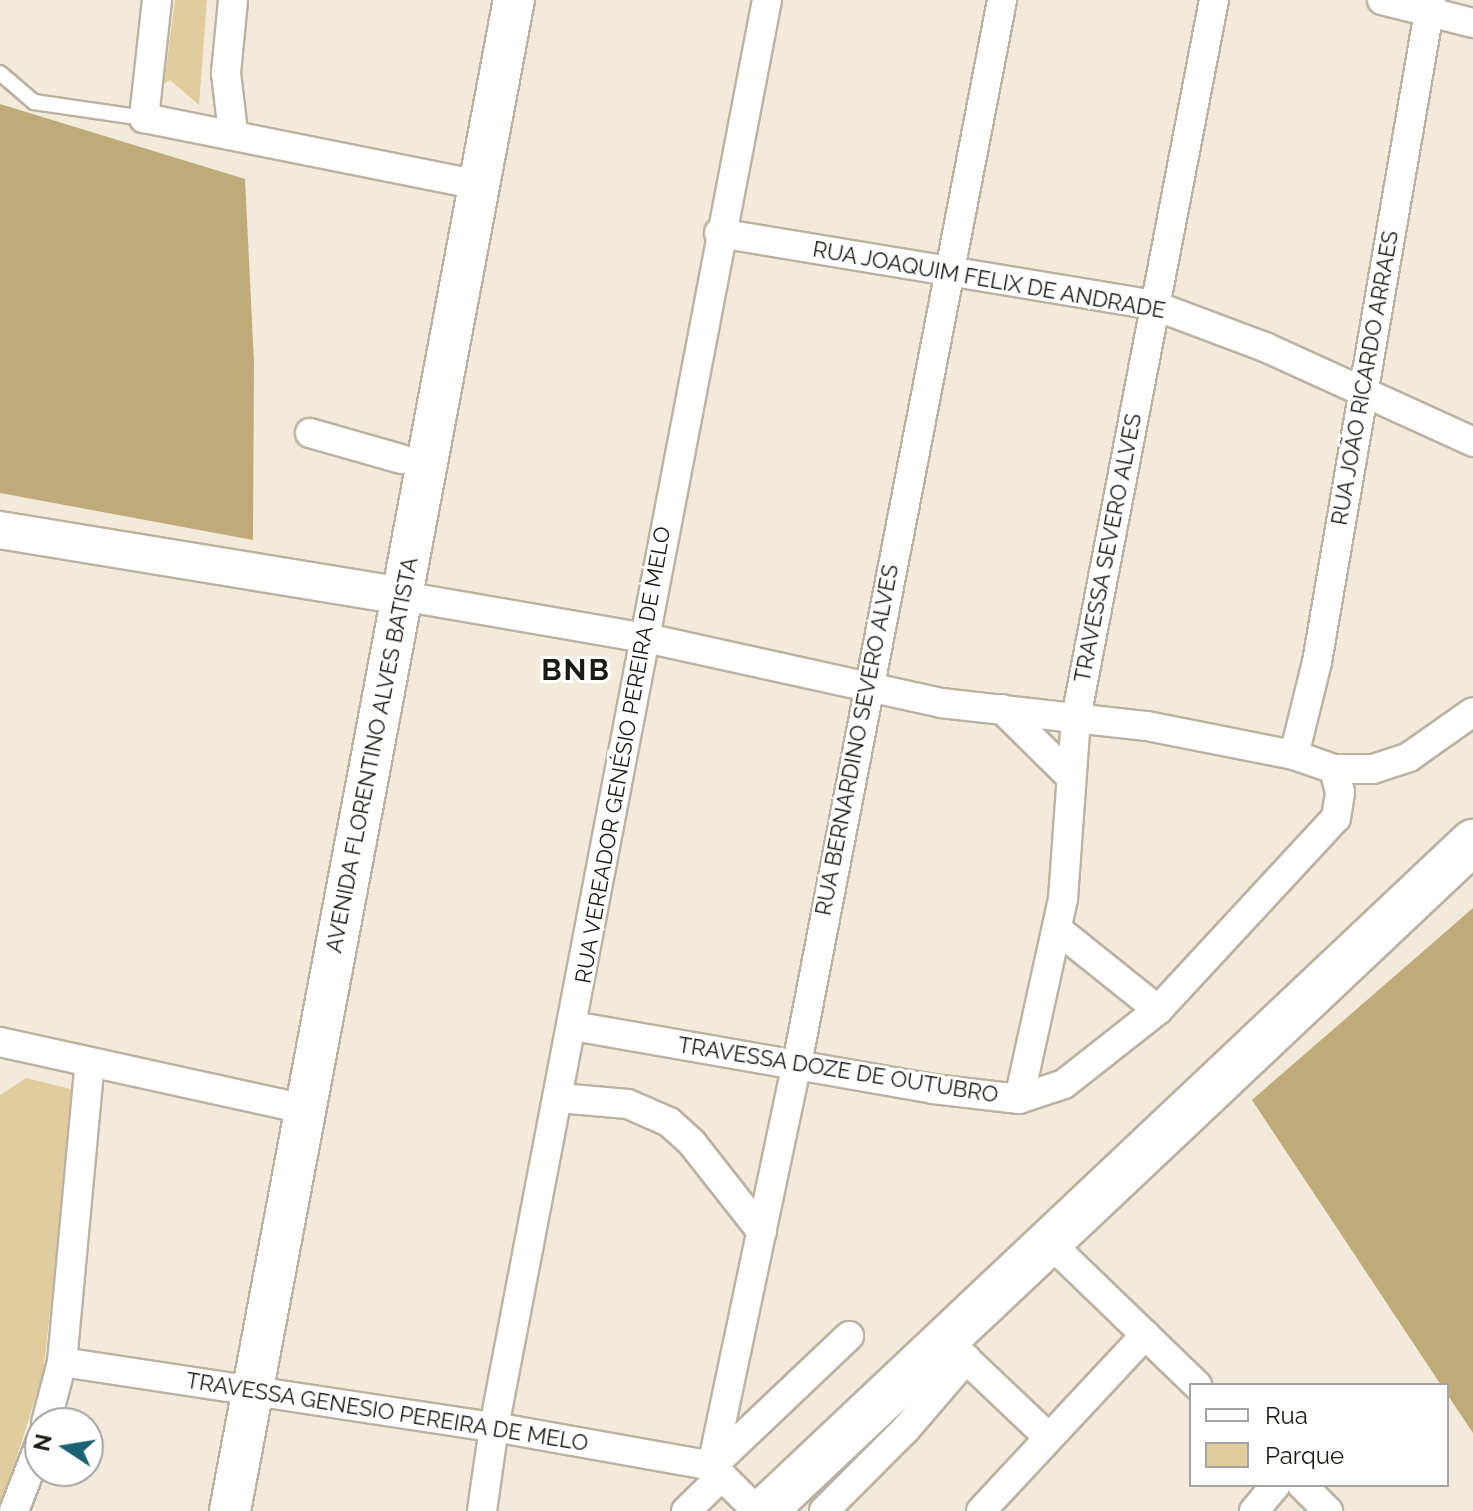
<!DOCTYPE html>
<html>
<head>
<meta charset="utf-8">
<style>
  body { margin:0 }
  #map { position:relative; width:1473px; height:1511px; overflow:hidden; background:#f2eada; font-family:Raleway,sans-serif }
  div>[style] { position:absolute }
  .green>* { inset:0; background:#e1cc9d }
  .forest>* { inset:0; background:#bfaa79 }
  .roads { filter:drop-shadow(2px 0 #bab3a3) drop-shadow(-2px 0 #bab3a3) drop-shadow(0 2px #bab3a3) drop-shadow(0 -2px #bab3a3) }
  .service>* { height:14px; margin:-7px; padding:0 7px; transform-origin:7px; border-radius:7px; background:#fff }
  .minor>* { height:28px; margin:-14px; padding:0 14px; transform-origin:14px; border-radius:14px; background:#fff }
  .tertiary>* { height:36px; margin:-18px; padding:0 18px; transform-origin:18px; border-radius:18px; background:#fff }
  .secondary>* { height:40px; margin:-20px; padding:0 20px; transform-origin:20px; border-radius:20px; background:#fff }
  .trunk>* { height:44px; margin:-22px; padding:0 22px; transform-origin:22px; border-radius:22px; background:#fff }
  span { translate:-50% -50%; white-space:nowrap; text-align:center; line-height:1.15; -webkit-text-stroke:6px #fff; paint-order:stroke }
  .street-label { font-size:22px; color:#1c1a14 }
  .district-label { font-size:30px; color:#1c1a14; font-weight:700; letter-spacing:2px }
  .legend { position:absolute; left:1189px; top:1383px; width:260px; height:104px; box-sizing:border-box; background:#fff; border:2px solid #a4a3a1; margin:0; padding:10px 14px; list-style:none; font-size:24px; color:#1c1a14 }
  .legend li { display:flex; align-items:center; gap:16px; height:40px }
  .legend b { width:40px; border:2px solid #a4a3a1 }
  .north { position:absolute; left:24px; top:1407px; width:80px; height:80px; box-sizing:border-box; background:#fff; border:2px solid #a4a3a1; border-radius:50%; rotate:282deg; font-size:22px; font-weight:700; line-height:32px; text-align:center; color:#1c1a14 }
  .north::after { content:''; display:block; margin:auto; width:28px; height:36px; background:#1a6171; clip-path:polygon(50% 0,100% 100%,50% 72%,0 100%) }
</style>
</head>
<body>
<div id="map">
  <div class="green">
    <div style="clip-path:polygon(175px 0,207px 0,199px 105px,170px 80px,164px 84px)"></div>
    <div style="clip-path:polygon(26px 1078px,75px 1090px,43px 1374px,0 1510px,0 1095px)"></div>
  </div>
  <div class="forest">
    <div style="clip-path:polygon(0 104px,245px 179px,254px 363px,253px 540px,0 493px)"></div>
    <div style="clip-path:polygon(1473px 908px,1473px 1433px,1447px 1394px,1447px 1385px,1441px 1385px,1252px 1100px)"></div>
  </div>
  <div class="roads">
    <div class="service">
      <div style="left:0;top:73px;width:45px;rotate:40.5deg"></div>
      <div style="left:34px;top:102px;width:111px;rotate:8.3deg"></div>
    </div>
    <div class="minor">
      <div style="left:157px;top:0;width:119px;rotate:96.3deg"></div>
      <div style="left:144px;top:118px;width:343px;rotate:11.3deg"></div>
      <div style="left:1382px;top:0;width:94px;rotate:14.2deg"></div>
      <div style="left:233px;top:132px;width:59px;rotate:-96.8deg"></div>
      <div style="left:226px;top:73px;width:73px;rotate:-84.5deg"></div>
      <div style="left:719px;top:233px;width:440px;rotate:9.4deg"></div>
      <div style="left:1153px;top:305px;width:120px;rotate:20.6deg"></div>
      <div style="left:1265px;top:347px;width:229px;rotate:24.5deg"></div>
      <div style="left:310px;top:433px;width:95px;rotate:15.9deg"></div>
      <div style="left:402px;top:596px;width:248px;rotate:9.8deg"></div>
      <div style="left:646px;top:638px;width:302px;rotate:12.4deg"></div>
      <div style="left:941px;top:703px;width:207px;rotate:6.4deg"></div>
      <div style="left:1147px;top:726px;width:150px;rotate:11.2deg"></div>
      <div style="left:1294px;top:755px;width:42px;rotate:19.3deg"></div>
      <div style="left:1334px;top:769px;width:39px"></div>
      <div style="left:1373px;top:769px;width:38px;rotate:-18deg"></div>
      <div style="left:1409px;top:757px;width:78px;rotate:-35.1deg"></div>
      <div style="left:1002px;top:709px;width:94px;rotate:44.6deg"></div>
      <div style="left:1294px;top:755px;width:96px;rotate:-76.1deg"></div>
      <div style="left:1317px;top:662px;width:672px;rotate:-80.23deg"></div>
      <div style="left:1057px;top:929px;width:129px;rotate:38.7deg"></div>
      <div style="left:573px;top:1026px;width:365px;rotate:9.9deg"></div>
      <div style="left:933px;top:1089px;width:87px;rotate:6.6deg"></div>
      <div style="left:1019px;top:1099px;width:47px;rotate:-18.4deg"></div>
      <div style="left:1064px;top:1084px;width:120px;rotate:-38.2deg"></div>
      <div style="left:1158px;top:1010px;width:262px;rotate:-47.2deg"></div>
      <div style="left:1336px;top:818px;width:26px;rotate:-81deg"></div>
      <div style="left:1340px;top:792px;width:24px;rotate:-105deg"></div>
      <div style="left:0;top:1042px;width:313px;rotate:12.4deg"></div>
      <div style="left:559px;top:1098px;width:69px;rotate:5deg"></div>
      <div style="left:628px;top:1104px;width:45px;rotate:23.7deg"></div>
      <div style="left:669px;top:1122px;width:31px;rotate:42deg"></div>
      <div style="left:692px;top:1143px;width:113px;rotate:51.8deg"></div>
      <div style="left:1019px;top:1099px;width:205px;rotate:-77.6deg"></div>
      <div style="left:1063px;top:899px;width:181px;rotate:-85.9deg"></div>
      <div style="left:1076px;top:718px;width:731px;rotate:-79.12deg"></div>
      <div style="left:1051px;top:1244px;width:203px;rotate:44deg"></div>
      <div style="left:966px;top:1359px;width:110px;rotate:43.5deg"></div>
      <div style="left:62px;top:1362px;width:437px;rotate:8.6deg"></div>
      <div style="left:494px;top:1427px;width:221px;rotate:10.1deg"></div>
      <div style="left:712px;top:1466px;width:189px;rotate:-43.5deg"></div>
      <div style="left:46px;top:1423px;width:63px;rotate:-75.3deg"></div>
      <div style="left:62px;top:1362px;width:300px;rotate:-84.7deg"></div>
      <div style="left:1302px;top:1485px;width:37px;rotate:45deg"></div>
      <div style="left:14px;top:1511px;width:72px;rotate:-68.8deg"></div>
      <div style="left:482px;top:1511px;width:85px;rotate:-81.9deg"></div>
      <div style="left:494px;top:1427px;width:1453px;rotate:-79.17deg"></div>
      <div style="left:686px;top:1511px;width:49px;rotate:-44.2deg"></div>
      <div style="left:757px;top:1511px;width:64px;rotate:-135deg"></div>
      <div style="left:712px;top:1466px;width:411px;rotate:-78.1deg"></div>
      <div style="left:797px;top:1064px;width:1084px;rotate:-79.09deg"></div>
      <div style="left:824px;top:1511px;width:115px;rotate:-45deg"></div>
      <div style="left:905px;top:1430px;width:94px;rotate:-49.3deg"></div>
      <div style="left:966px;top:1359px;width:27px;rotate:-135deg"></div>
      <div style="left:981px;top:1511px;width:241px;rotate:-47deg"></div>
      <div style="left:1254px;top:1511px;width:34px;rotate:-50deg"></div>
    </div>
    <div class="tertiary">
      <div style="left:0;top:530px;width:407px;rotate:9.3deg"></div>
    </div>
    <div class="secondary">
      <div style="left:230px;top:1511px;width:1537px;rotate:-79.36deg"></div>
    </div>
    <div class="trunk">
      <div style="left:764px;top:1511px;width:975px;rotate:-43.34deg"></div>
    </div>
  </div>
  <div class="street-label">
    <span style="left:989px;top:280px;rotate:10deg">RUA JOAQUIM FELIX DE ANDRADE</span>
    <span style="left:1365px;top:378px;rotate:-80deg">RUA JOÃO RICARDO ARRAES</span>
    <span style="left:1108px;top:548px;rotate:-79deg">TRAVESSA SEVERO ALVES</span>
    <span style="left:857px;top:740px;rotate:-79deg">RUA BERNARDINO SEVERO ALVES</span>
    <span style="left:372px;top:755px;rotate:-79deg">AVENIDA FLORENTINO ALVES BATISTA</span>
    <span style="left:623px;top:755px;rotate:-80deg">RUA VEREADOR GENÉSIO PEREIRA DE MELO</span>
    <span style="left:838px;top:1070px;rotate:9deg">TRAVESSA DOZE DE OUTUBRO</span>
    <span style="left:387px;top:1412px;rotate:9deg">TRAVESSA GENESIO PEREIRA DE MELO</span>
  </div>
  <div class="district-label">
    <span style="left:576px;top:670px">BNB</span>
  </div>
  <ul class="legend">
  <li><b style="height:10px;background:#fff"></b>Rua</li>
  <li><b style="height:22px;background:#e1cc9d"></b>Parque</li>
  </ul>
  <div class="north">N</div>
</div>
</body>
</html>
